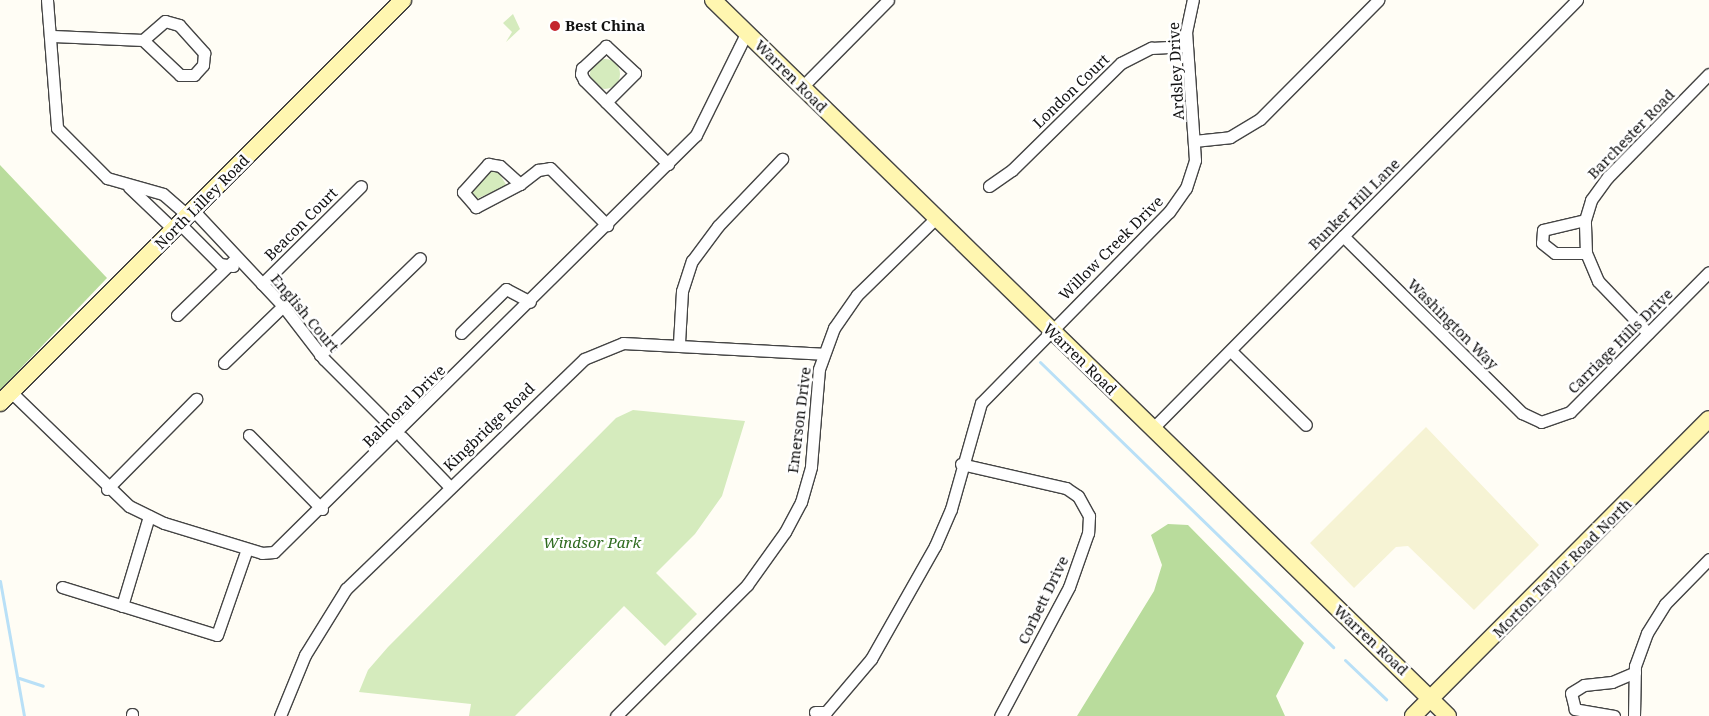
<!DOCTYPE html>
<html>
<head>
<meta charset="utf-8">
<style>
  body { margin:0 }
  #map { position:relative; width:1709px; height:716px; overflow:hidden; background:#fffdf5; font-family:"Noto Serif",serif }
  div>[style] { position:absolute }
  .farmland>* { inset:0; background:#f6f3d4 }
  .green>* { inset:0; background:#d5ebbd }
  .round { border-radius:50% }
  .forest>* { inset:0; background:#b9dc9c }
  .stream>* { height:3px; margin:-1.5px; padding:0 1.5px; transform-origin:1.5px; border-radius:1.5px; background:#b9e0f7 }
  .roads { filter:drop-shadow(1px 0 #444) drop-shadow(-1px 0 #444) drop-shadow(0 1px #444) drop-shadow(0 -1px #444) }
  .street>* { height:11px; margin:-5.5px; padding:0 5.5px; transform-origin:5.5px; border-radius:5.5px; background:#fff }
  .secondary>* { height:16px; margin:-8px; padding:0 8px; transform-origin:8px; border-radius:8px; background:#fff6b0 }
  .dots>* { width:14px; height:14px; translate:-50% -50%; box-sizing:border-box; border:2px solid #fff; border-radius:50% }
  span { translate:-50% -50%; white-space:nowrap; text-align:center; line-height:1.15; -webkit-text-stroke:5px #fff; paint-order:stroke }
  .poi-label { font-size:15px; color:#111; font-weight:700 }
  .left { translate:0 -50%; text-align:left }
  .street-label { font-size:15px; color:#111 }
  .park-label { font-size:15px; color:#2f6b1f; font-style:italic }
</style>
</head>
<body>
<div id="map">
  <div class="farmland">
    <div style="clip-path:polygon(1426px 427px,1539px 545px,1474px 610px,1408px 546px,1396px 547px,1354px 588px,1310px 543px)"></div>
  </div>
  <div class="green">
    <div style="clip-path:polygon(513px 14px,520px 29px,506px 42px,512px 32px,503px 23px)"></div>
    <div class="round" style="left:590px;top:59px;width:30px;height:30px"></div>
    <div style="clip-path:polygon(488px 169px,497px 170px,507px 186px,476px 199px,470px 195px,471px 186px)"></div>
    <div style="clip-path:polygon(633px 410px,745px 421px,722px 496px,695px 534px,656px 573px,697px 614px,665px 646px,624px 606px,515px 716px,469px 716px,471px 704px,359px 692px,368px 670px,388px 647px,616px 418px)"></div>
  </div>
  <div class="forest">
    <div style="clip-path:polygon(0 165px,107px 278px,0 390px)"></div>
    <div style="clip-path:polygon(1168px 524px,1188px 525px,1304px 643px,1276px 696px,1285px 716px,1077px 716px,1154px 591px,1162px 565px,1151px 535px)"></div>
  </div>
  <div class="stream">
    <div style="left:1040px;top:362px;width:409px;rotate:44.2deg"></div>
    <div style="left:0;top:581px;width:137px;rotate:79.9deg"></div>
    <div style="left:1345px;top:660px;width:57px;rotate:43.6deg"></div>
    <div style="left:19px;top:678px;width:25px;rotate:18deg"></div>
  </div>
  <div class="roads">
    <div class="street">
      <div style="left:47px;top:0;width:128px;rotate:85.5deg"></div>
      <div style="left:57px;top:128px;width:71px;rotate:45deg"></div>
      <div style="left:107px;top:178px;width:58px;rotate:15.9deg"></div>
      <div style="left:163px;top:194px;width:33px;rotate:41deg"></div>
      <div style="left:165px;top:21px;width:15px;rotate:16deg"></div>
      <div style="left:179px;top:25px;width:38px;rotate:48deg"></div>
      <div style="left:204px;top:53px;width:12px;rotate:95deg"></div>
      <div style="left:203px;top:65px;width:13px;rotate:132deg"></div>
      <div style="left:194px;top:75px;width:14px;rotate:180deg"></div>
      <div style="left:180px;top:75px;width:51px;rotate:-136.6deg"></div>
      <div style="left:143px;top:40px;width:29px;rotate:-41deg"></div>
      <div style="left:53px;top:36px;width:90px;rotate:2.5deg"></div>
      <div style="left:802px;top:87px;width:122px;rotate:-45.3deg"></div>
      <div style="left:606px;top:102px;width:41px;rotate:-45deg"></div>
      <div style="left:635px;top:73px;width:40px;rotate:-137deg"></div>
      <div style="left:606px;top:46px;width:33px;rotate:137deg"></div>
      <div style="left:582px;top:68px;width:6px;rotate:99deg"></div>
      <div style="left:581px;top:74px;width:7px;rotate:63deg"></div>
      <div style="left:584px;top:80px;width:119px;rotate:45deg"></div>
      <div style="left:1194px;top:141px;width:36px;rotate:-6deg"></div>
      <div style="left:1230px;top:137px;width:35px;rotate:-31deg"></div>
      <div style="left:1260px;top:119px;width:168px;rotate:-45.2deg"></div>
      <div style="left:488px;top:164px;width:12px;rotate:9deg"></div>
      <div style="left:500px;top:166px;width:27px;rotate:42deg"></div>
      <div style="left:520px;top:184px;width:50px;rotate:152.4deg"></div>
      <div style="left:476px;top:207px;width:20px;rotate:-131deg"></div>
      <div style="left:463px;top:192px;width:38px;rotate:-48deg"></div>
      <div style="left:520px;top:184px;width:23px;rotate:-38deg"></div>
      <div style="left:538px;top:170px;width:12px;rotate:-9deg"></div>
      <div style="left:550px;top:168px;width:81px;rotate:45deg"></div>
      <div style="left:989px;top:186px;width:28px;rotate:-35deg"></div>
      <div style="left:1012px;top:170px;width:153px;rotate:-44.5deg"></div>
      <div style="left:1121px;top:63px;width:34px;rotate:-27deg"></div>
      <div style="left:1151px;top:48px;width:36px;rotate:-3deg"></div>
      <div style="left:129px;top:187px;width:62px;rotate:43.7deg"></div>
      <div style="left:193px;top:210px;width:132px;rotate:46.8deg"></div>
      <div style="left:283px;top:306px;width:67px;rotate:52.3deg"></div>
      <div style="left:324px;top:359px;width:105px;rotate:45deg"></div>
      <div style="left:1585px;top:220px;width:43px;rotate:166.6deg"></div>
      <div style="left:1543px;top:230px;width:13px;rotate:94deg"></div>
      <div style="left:1542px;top:243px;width:16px;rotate:38deg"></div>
      <div style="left:1555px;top:253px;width:31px"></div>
      <div style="left:180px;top:224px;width:57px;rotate:45deg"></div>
      <div style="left:220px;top:264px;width:13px;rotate:9deg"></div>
      <div style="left:1343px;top:236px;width:252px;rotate:44.7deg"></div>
      <div style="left:1522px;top:413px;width:21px;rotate:25deg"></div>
      <div style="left:1541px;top:422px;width:31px;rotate:-19deg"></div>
      <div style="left:1570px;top:412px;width:197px;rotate:-45.2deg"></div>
      <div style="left:262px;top:284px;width:139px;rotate:-44.7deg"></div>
      <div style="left:177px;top:315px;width:83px;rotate:-44deg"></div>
      <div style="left:461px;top:333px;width:63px;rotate:-44.4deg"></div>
      <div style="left:506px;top:289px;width:27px;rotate:28deg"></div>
      <div style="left:1648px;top:333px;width:72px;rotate:-133.9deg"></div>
      <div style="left:1598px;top:281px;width:30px;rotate:-113deg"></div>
      <div style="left:1586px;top:253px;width:33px;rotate:-92deg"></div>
      <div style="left:1585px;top:220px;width:21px;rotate:-73deg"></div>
      <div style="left:1591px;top:200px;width:29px;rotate:-54deg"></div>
      <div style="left:1608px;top:177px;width:144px;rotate:-45.6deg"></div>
      <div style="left:679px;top:343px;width:52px;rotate:-86.7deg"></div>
      <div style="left:682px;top:291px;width:32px;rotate:-72deg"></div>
      <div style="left:692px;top:261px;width:44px;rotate:-53.4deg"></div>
      <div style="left:718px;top:226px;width:93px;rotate:-46.3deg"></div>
      <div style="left:1231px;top:351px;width:105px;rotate:44.6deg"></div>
      <div style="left:320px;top:355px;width:139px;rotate:-44.1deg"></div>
      <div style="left:224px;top:363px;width:82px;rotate:-44deg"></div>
      <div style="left:11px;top:392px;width:164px;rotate:44deg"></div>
      <div style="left:129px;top:506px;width:39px;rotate:26deg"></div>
      <div style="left:164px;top:523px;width:102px;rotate:17deg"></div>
      <div style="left:262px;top:553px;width:12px;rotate:-5deg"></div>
      <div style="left:274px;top:552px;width:593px;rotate:-44.66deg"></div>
      <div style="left:696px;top:135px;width:115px;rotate:-63.7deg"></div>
      <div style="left:1152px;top:429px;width:604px;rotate:-45.27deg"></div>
      <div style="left:249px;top:435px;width:104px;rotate:45.4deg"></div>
      <div style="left:402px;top:437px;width:68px;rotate:46.2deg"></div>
      <div style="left:961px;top:464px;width:108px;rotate:12.9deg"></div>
      <div style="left:1066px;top:488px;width:14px;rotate:34deg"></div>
      <div style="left:1078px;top:496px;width:23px;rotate:61deg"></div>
      <div style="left:1089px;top:516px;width:17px;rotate:93deg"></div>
      <div style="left:1088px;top:533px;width:57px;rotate:109.4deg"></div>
      <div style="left:1069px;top:587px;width:146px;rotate:118.1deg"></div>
      <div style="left:107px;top:489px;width:127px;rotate:-45.3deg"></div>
      <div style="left:62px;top:587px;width:162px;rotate:17.2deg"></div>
      <div style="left:217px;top:635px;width:91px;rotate:-70.8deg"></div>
      <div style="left:122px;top:606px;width:94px;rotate:-73.3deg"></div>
      <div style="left:815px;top:712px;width:11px"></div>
      <div style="left:826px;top:712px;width:70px;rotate:-49.7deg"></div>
      <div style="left:871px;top:659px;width:130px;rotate:-60.5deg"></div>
      <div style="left:935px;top:546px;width:40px;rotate:-66.6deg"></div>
      <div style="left:951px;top:509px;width:110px;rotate:-74.2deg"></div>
      <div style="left:981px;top:403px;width:268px;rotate:-45.5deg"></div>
      <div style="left:1169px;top:212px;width:29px;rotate:-55deg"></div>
      <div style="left:1186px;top:188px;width:29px;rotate:-72deg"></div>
      <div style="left:1195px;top:160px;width:128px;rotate:-94deg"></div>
      <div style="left:1186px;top:32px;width:33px;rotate:-78deg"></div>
      <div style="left:132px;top:716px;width:2px;rotate:-90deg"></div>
      <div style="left:280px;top:716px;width:66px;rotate:-67.7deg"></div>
      <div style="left:305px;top:655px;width:78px;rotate:-58.2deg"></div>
      <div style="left:346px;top:589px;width:331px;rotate:-44deg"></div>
      <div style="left:584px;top:359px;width:42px;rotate:-22.3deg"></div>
      <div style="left:623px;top:343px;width:200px;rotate:3.1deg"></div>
      <div style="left:616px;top:716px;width:185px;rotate:-45deg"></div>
      <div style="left:747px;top:585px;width:65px;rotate:-54.4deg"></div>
      <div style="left:785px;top:532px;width:34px;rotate:-62deg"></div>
      <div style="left:801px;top:502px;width:37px;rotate:-74deg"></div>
      <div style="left:811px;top:466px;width:97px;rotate:-85.3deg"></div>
      <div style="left:819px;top:369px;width:44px;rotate:-69.9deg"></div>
      <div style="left:834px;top:328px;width:40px;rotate:-55.1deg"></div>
      <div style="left:857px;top:295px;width:109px;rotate:-44.3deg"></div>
      <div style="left:1614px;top:716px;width:40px;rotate:-170deg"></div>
      <div style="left:1575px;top:709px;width:16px;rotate:-104deg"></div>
      <div style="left:1571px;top:693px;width:15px;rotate:-32deg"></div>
      <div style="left:1584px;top:685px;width:28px;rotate:-6deg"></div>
      <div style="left:1612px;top:682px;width:25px;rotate:-23deg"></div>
      <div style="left:1634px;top:716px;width:50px;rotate:-88.9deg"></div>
      <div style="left:1635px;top:666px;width:35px;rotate:-70deg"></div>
      <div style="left:1647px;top:633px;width:34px;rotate:-58deg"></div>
      <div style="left:1665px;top:604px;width:63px;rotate:-45.6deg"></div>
    </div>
    <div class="secondary">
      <div style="left:713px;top:0;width:1026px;rotate:44.25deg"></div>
      <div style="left:0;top:403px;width:570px;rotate:-45deg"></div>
      <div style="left:1413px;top:716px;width:419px;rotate:-45.1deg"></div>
    </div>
  </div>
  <div class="dots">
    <div style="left:555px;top:26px;background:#c4262e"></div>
  </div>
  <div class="poi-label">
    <span class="left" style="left:565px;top:26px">Best China</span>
  </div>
  <div class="street-label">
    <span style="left:1176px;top:71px;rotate:-93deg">Ardsley Drive</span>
    <span style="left:791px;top:76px;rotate:45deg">Warren Road</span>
    <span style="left:1071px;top:91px;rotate:-44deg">London Court</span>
    <span style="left:1631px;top:134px;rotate:-46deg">Barchester Road</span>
    <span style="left:202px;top:202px;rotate:-45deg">North Lilley Road</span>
    <span style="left:1354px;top:204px;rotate:-45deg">Bunker Hill Lane</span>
    <span style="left:301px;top:224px;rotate:-45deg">Beacon Court</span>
    <span style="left:1111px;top:248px;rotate:-45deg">Willow Creek Drive</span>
    <span style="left:305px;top:313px;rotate:50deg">English Court</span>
    <span style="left:1453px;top:324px;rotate:45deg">Washington Way</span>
    <span style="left:1620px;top:341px;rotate:-45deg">Carriage Hills Drive</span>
    <span style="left:1080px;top:359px;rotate:44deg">Warren Road</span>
    <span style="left:404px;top:406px;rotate:-45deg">Balmoral Drive</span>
    <span style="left:799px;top:420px;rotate:-83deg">Emerson Drive</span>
    <span style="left:489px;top:427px;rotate:-44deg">Kingbridge Road</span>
    <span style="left:1562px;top:568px;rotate:-45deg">Morton Taylor Road North</span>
    <span style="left:1043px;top:600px;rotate:-64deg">Corbett Drive</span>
    <span style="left:1371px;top:640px;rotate:43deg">Warren Road</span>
  </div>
  <div class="park-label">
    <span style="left:592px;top:543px">Windsor Park</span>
  </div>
</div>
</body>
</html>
